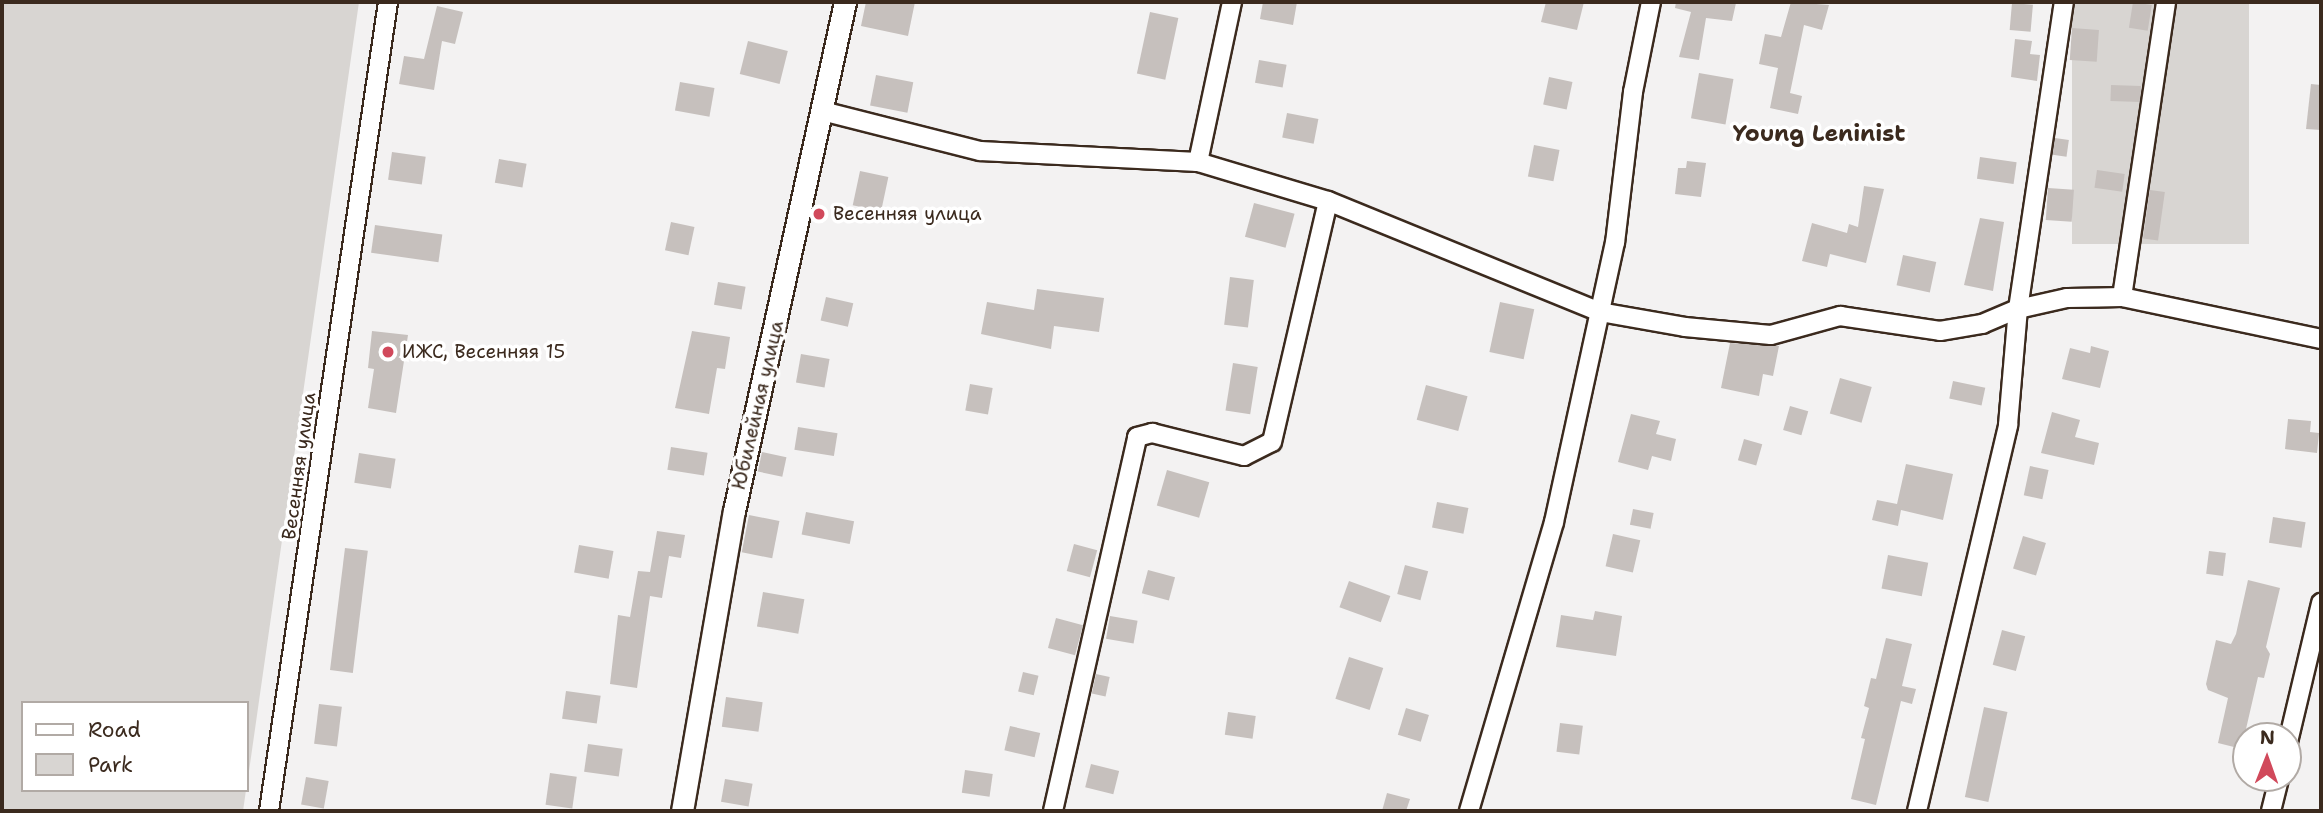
<!DOCTYPE html>
<html>
<head>
<meta charset="utf-8">
<style>
  body { margin:0 }
  #map { position:relative; width:2323px; height:813px; overflow:hidden; background:#f3f2f2; font-family:"Shantell Sans",sans-serif }
  div>[style] { position:absolute }
  .green>* { inset:0; background:#d8d5d2; transform-origin:0 0 }
  .building>* { inset:0; background:#c6c0bd; transform-origin:0 0 }
  .roads { filter:drop-shadow(2px 0 #3b2a1e) drop-shadow(-2px 0 #3b2a1e) drop-shadow(0 2px #3b2a1e) drop-shadow(0 -2px #3b2a1e) }
  .minor>* { height:18px; margin:-9px; padding:0 9px; transform-origin:9px; border-radius:9px; background:#fff }
  .tertiary>* { height:21px; margin:-10.5px; padding:0 10.5px; transform-origin:10.5px; border-radius:10.5px; background:#fff }
  .dots>* { width:19px; height:19px; translate:-50% -50%; box-sizing:border-box; border:4px solid #fff; border-radius:50% }
  span { translate:-50% -50%; white-space:nowrap; text-align:center; line-height:1.15; -webkit-text-stroke:7px #fff; paint-order:stroke }
  .poi-label { font-size:19px; color:#3b2a1e }
  .left { translate:0 -50%; text-align:left }
  .street-label { font-size:19px; color:#3b2a1e }
  .quarter-label { font-size:23px; color:#3b2a1e; font-weight:700 }
  .frame { position:absolute; inset:0; border:4px solid #3b2a1e; pointer-events:none }
  .legend { position:absolute; left:21px; top:701px; width:228px; height:91px; box-sizing:border-box; background:#fff; border:2px solid #b1aaa5; margin:0; padding:9px 12px; list-style:none; font-size:21px; color:#3b2a1e }
  .legend li { display:flex; align-items:center; gap:14px; height:35px }
  .legend b { width:35px; border:2px solid #b1aaa5 }
  .north { position:absolute; left:2232px; top:722px; width:70px; height:70px; box-sizing:border-box; background:#fff; border:2px solid #b1aaa5; border-radius:50%; rotate:1deg; font-size:19px; font-weight:700; line-height:28px; text-align:center; color:#3b2a1e }
  .north::after { content:''; display:block; margin:auto; width:24px; height:32px; background:#d1495b; clip-path:polygon(50% 0,100% 100%,50% 72%,0 100%) }
</style>
</head>
<body>
<div id="map">
  <div class="green">
    <div style="clip-path:polygon(2px 2px,359px 2px,247px 785px,247px 703px,23px 703px,23px 790px,246px 790px,243px 811px,2px 811px)"></div>
    <div style="left:2072px;top:2px;width:177px;height:242px"></div>
  </div>
  <div class="building">
    <div style="clip-path:polygon(866px 2px,915px 2px,908px 36px,861px 26px)"></div>
    <div style="clip-path:polygon(1263px 2px,1297px 2px,1293px 25px,1260px 19px)"></div>
    <div style="clip-path:polygon(1546px 2px,1584px 2px,1577px 30px,1541px 22px)"></div>
    <div style="clip-path:polygon(1676px 2px,1736px 3px,1732px 21px,1706px 18px,1699px 60px,1679px 57px,1691px 12px,1675px 8px)"></div>
    <div style="clip-path:polygon(1791px 2px,1829px 5px,1822px 30px,1804px 25px,1790px 93px,1802px 96px,1798px 114px,1770px 108px,1778px 68px,1759px 64px,1765px 34px,1781px 37px)"></div>
    <div style="left:2133px;top:2px;width:19px;height:26px;rotate:9deg"></div>
    <div style="left:2012px;top:3px;width:21px;height:27px;rotate:5deg"></div>
    <div style="clip-path:polygon(437px 6px,463px 12px,455px 44px,442px 41px,434px 90px,399px 84px,404px 56px,424px 59px)"></div>
    <div style="left:1150px;top:12px;width:29px;height:63px;rotate:12deg"></div>
    <div style="left:2072px;top:28px;width:27px;height:32px;rotate:4deg"></div>
    <div style="clip-path:polygon(2015px 39px,2032px 41px,2030px 54px,2040px 55px,2037px 81px,2011px 77px)"></div>
    <div style="left:748px;top:41px;width:41px;height:34px;rotate:14deg"></div>
    <div style="left:1259px;top:60px;width:28px;height:23px;rotate:10deg"></div>
    <div style="left:1699px;top:73px;width:35px;height:46px;rotate:10deg"></div>
    <div style="left:876px;top:75px;width:38px;height:31px;rotate:11deg"></div>
    <div style="left:1549px;top:77px;width:24px;height:28px;rotate:12deg"></div>
    <div style="left:680px;top:82px;width:35px;height:29px;rotate:10deg"></div>
    <div style="clip-path:polygon(2311px 84px,2321px 85px,2321px 130px,2306px 129px)"></div>
    <div style="left:2111px;top:85px;width:30px;height:16px;rotate:2deg"></div>
    <div style="left:1287px;top:113px;width:32px;height:25px;rotate:11deg"></div>
    <div style="left:2055px;top:138px;width:14px;height:17px;rotate:8deg"></div>
    <div style="left:1534px;top:145px;width:26px;height:32px;rotate:11deg"></div>
    <div style="left:392px;top:152px;width:34px;height:28px;rotate:8deg"></div>
    <div style="left:1980px;top:157px;width:37px;height:22px;rotate:8deg"></div>
    <div style="left:499px;top:159px;width:28px;height:24px;rotate:10deg"></div>
    <div style="clip-path:polygon(1687px 161px,1706px 163px,1701px 197px,1675px 194px,1678px 168px,1686px 168px)"></div>
    <div style="left:2097px;top:170px;width:28px;height:18px;rotate:8deg"></div>
    <div style="left:860px;top:171px;width:29px;height:35px;rotate:12deg"></div>
    <div style="clip-path:polygon(1864px 186px,1884px 189px,1866px 263px,1830px 254px,1827px 267px,1802px 261px,1812px 223px,1847px 233px,1849px 224px,1858px 227px)"></div>
    <div style="left:2048px;top:188px;width:26px;height:32px;rotate:4deg"></div>
    <div style="left:2150px;top:190px;width:15px;height:49px;rotate:8deg"></div>
    <div style="left:1254px;top:203px;width:42px;height:35px;rotate:15deg"></div>
    <div style="clip-path:polygon(1980px 218px,2004px 222px,1993px 291px,1964px 285px)"></div>
    <div style="left:671px;top:222px;width:24px;height:29px;rotate:12deg"></div>
    <div style="left:375px;top:225px;width:68px;height:28px;rotate:8deg"></div>
    <div style="left:1903px;top:255px;width:34px;height:31px;rotate:12deg"></div>
    <div style="left:1230px;top:277px;width:24px;height:48px;rotate:7deg"></div>
    <div style="left:718px;top:282px;width:28px;height:23px;rotate:10deg"></div>
    <div style="clip-path:polygon(1037px 289px,1104px 298px,1099px 332px,1054px 326px,1051px 349px,981px 334px,987px 302px,1034px 310px)"></div>
    <div style="left:826px;top:297px;width:28px;height:24px;rotate:13deg"></div>
    <div style="left:1500px;top:302px;width:35px;height:51px;rotate:12deg"></div>
    <div style="clip-path:polygon(372px 331px,408px 335px,396px 413px,368px 408px,374px 369px,368px 368px)"></div>
    <div style="clip-path:polygon(692px 331px,730px 337px,725px 369px,717px 368px,709px 414px,675px 408px)"></div>
    <div style="clip-path:polygon(1730px 343px,1779px 346px,1773px 376px,1763px 374px,1759px 396px,1721px 388px)"></div>
    <div style="clip-path:polygon(2091px 346px,2109px 351px,2100px 388px,2062px 379px,2070px 348px,2090px 353px)"></div>
    <div style="left:801px;top:354px;width:29px;height:29px;rotate:10deg"></div>
    <div style="left:1233px;top:363px;width:25px;height:48px;rotate:9deg"></div>
    <div style="left:1840px;top:378px;width:33px;height:37px;rotate:16deg"></div>
    <div style="left:1953px;top:381px;width:33px;height:18px;rotate:12deg"></div>
    <div style="left:970px;top:384px;width:23px;height:27px;rotate:10deg"></div>
    <div style="left:1426px;top:385px;width:43px;height:36px;rotate:15deg"></div>
    <div style="left:1790px;top:406px;width:19px;height:25px;rotate:16deg"></div>
    <div style="clip-path:polygon(2052px 412px,2080px 420px,2075px 437px,2099px 443px,2094px 465px,2041px 453px)"></div>
    <div style="clip-path:polygon(1631px 414px,1660px 421px,1656px 434px,1676px 439px,1671px 461px,1652px 456px,1648px 470px,1618px 462px)"></div>
    <div style="clip-path:polygon(2288px 419px,2311px 421px,2310px 432px,2319px 433px,2317px 453px,2285px 449px)"></div>
    <div style="left:798px;top:427px;width:40px;height:23px;rotate:9deg"></div>
    <div style="left:1744px;top:439px;width:19px;height:22px;rotate:16deg"></div>
    <div style="left:671px;top:447px;width:37px;height:23px;rotate:9deg"></div>
    <div style="left:762px;top:452px;width:25px;height:20px;rotate:12deg"></div>
    <div style="left:359px;top:453px;width:37px;height:30px;rotate:9deg"></div>
    <div style="clip-path:polygon(1906px 464px,1953px 474px,1943px 520px,1901px 510px,1898px 526px,1872px 520px,1877px 500px,1897px 504px)"></div>
    <div style="left:2030px;top:466px;width:19px;height:30px;rotate:12deg"></div>
    <div style="left:1167px;top:470px;width:44px;height:37px;rotate:16deg"></div>
    <div style="left:1437px;top:502px;width:32px;height:26px;rotate:11deg"></div>
    <div style="left:1633px;top:509px;width:21px;height:16px;rotate:11deg"></div>
    <div style="left:806px;top:512px;width:49px;height:23px;rotate:11deg"></div>
    <div style="left:749px;top:515px;width:31px;height:38px;rotate:11deg"></div>
    <div style="left:2273px;top:517px;width:33px;height:26px;rotate:9deg"></div>
    <div style="clip-path:polygon(657px 531px,685px 535px,681px 558px,669px 556px,662px 598px,650px 596px,637px 688px,610px 684px,618px 615px,630px 617px,638px 571px,650px 572px)"></div>
    <div style="left:1613px;top:534px;width:28px;height:33px;rotate:13deg"></div>
    <div style="left:2023px;top:536px;width:24px;height:34px;rotate:17deg"></div>
    <div style="left:1074px;top:544px;width:24px;height:28px;rotate:15deg"></div>
    <div style="left:579px;top:545px;width:35px;height:28px;rotate:10deg"></div>
    <div style="left:345px;top:548px;width:23px;height:123px;rotate:7deg"></div>
    <div style="left:2209px;top:551px;width:17px;height:23px;rotate:7deg"></div>
    <div style="left:1888px;top:555px;width:41px;height:34px;rotate:11deg"></div>
    <div style="left:1405px;top:565px;width:24px;height:30px;rotate:15deg"></div>
    <div style="left:1148px;top:570px;width:28px;height:24px;rotate:15deg"></div>
    <div style="clip-path:polygon(2248px 580px,2280px 588px,2266px 647px,2270px 654px,2264px 678px,2258px 677px,2246px 729px,2246px 750px,2218px 743px,2228px 698px,2208px 690px,2206px 684px,2216px 640px,2231px 644px,2236px 634px)"></div>
    <div style="left:1349px;top:581px;width:44px;height:28px;rotate:20deg"></div>
    <div style="left:763px;top:592px;width:42px;height:35px;rotate:10deg"></div>
    <div style="clip-path:polygon(1595px 611px,1622px 616px,1616px 656px,1556px 647px,1561px 615px,1593px 620px)"></div>
    <div style="left:1110px;top:616px;width:28px;height:23px;rotate:10deg"></div>
    <div style="left:1056px;top:618px;width:28px;height:31px;rotate:15deg"></div>
    <div style="left:2002px;top:630px;width:24px;height:36px;rotate:15deg"></div>
    <div style="clip-path:polygon(1886px 638px,1912px 644px,1902px 686px,1916px 689px,1912px 704px,1901px 701px,1876px 805px,1851px 799px,1865px 739px,1861px 738px,1869px 708px,1864px 706px,1871px 678px,1876px 679px)"></div>
    <div style="left:1349px;top:657px;width:36px;height:44px;rotate:18deg"></div>
    <div style="left:1023px;top:672px;width:16px;height:20px;rotate:14deg"></div>
    <div style="left:1096px;top:674px;width:14px;height:20px;rotate:12deg"></div>
    <div style="left:566px;top:691px;width:35px;height:28px;rotate:8deg"></div>
    <div style="left:726px;top:697px;width:37px;height:30px;rotate:8deg"></div>
    <div style="left:319px;top:704px;width:23px;height:40px;rotate:7deg"></div>
    <div style="left:1984px;top:707px;width:24px;height:92px;rotate:12deg"></div>
    <div style="left:1406px;top:708px;width:24px;height:28px;rotate:17deg"></div>
    <div style="left:1228px;top:712px;width:28px;height:23px;rotate:8deg"></div>
    <div style="left:1560px;top:723px;width:23px;height:29px;rotate:7deg"></div>
    <div style="left:1010px;top:726px;width:31px;height:25px;rotate:13deg"></div>
    <div style="left:588px;top:744px;width:35px;height:28px;rotate:8deg"></div>
    <div style="left:1091px;top:764px;width:29px;height:24px;rotate:14deg"></div>
    <div style="left:965px;top:770px;width:28px;height:23px;rotate:8deg"></div>
    <div style="left:550px;top:773px;width:27px;height:32px;rotate:8deg"></div>
    <div style="left:306px;top:777px;width:23px;height:28px;rotate:10deg"></div>
    <div style="left:725px;top:779px;width:28px;height:23px;rotate:10deg"></div>
    <div style="clip-path:polygon(1387px 793px,1410px 799px,1406px 811px,1382px 811px)"></div>
  </div>
  <div class="roads">
    <div class="minor">
      <div style="left:822px;top:111px;width:163px;rotate:14.2deg"></div>
      <div style="left:980px;top:151px;width:218px;rotate:2.9deg"></div>
      <div style="left:1198px;top:162px;width:136px;rotate:16.7deg"></div>
      <div style="left:1328px;top:201px;width:294px;rotate:22.2deg"></div>
      <div style="left:1600px;top:312px;width:86px;rotate:10deg"></div>
      <div style="left:1685px;top:327px;width:86px;rotate:5.3deg"></div>
      <div style="left:1771px;top:335px;width:72px;rotate:-15.4deg"></div>
      <div style="left:1840px;top:316px;width:101px;rotate:8.5deg"></div>
      <div style="left:1940px;top:331px;width:43px;rotate:-9.5deg"></div>
      <div style="left:1982px;top:324px;width:39px;rotate:-23deg"></div>
      <div style="left:2018px;top:309px;width:50px;rotate:-12.7deg"></div>
      <div style="left:2067px;top:298px;width:55px;rotate:-1deg"></div>
      <div style="left:2122px;top:297px;width:203px;rotate:11.9deg"></div>
      <div style="left:1198px;top:162px;width:164px;rotate:-78deg"></div>
      <div style="left:2122px;top:297px;width:298px;rotate:-81.5deg"></div>
      <div style="left:2288px;top:742px;width:143px;rotate:-76.6deg"></div>
      <div style="left:269px;top:811px;width:818px;rotate:-81.63deg"></div>
      <div style="left:1053px;top:811px;width:383px;rotate:-77.3deg"></div>
      <div style="left:1137px;top:437px;width:16px;rotate:-15deg"></div>
      <div style="left:1152px;top:433px;width:95px;rotate:14deg"></div>
      <div style="left:1244px;top:456px;width:31px;rotate:-27deg"></div>
      <div style="left:1272px;top:442px;width:247px;rotate:-76.9deg"></div>
      <div style="left:1469px;top:811px;width:301px;rotate:-73.6deg"></div>
      <div style="left:1554px;top:522px;width:286px;rotate:-77.7deg"></div>
      <div style="left:1615px;top:243px;width:152px;rotate:-83.2deg"></div>
      <div style="left:1633px;top:92px;width:92px;rotate:-78.7deg"></div>
      <div style="left:1917px;top:811px;width:397px;rotate:-76.7deg"></div>
      <div style="left:2008px;top:425px;width:116px;rotate:-85.1deg"></div>
      <div style="left:2018px;top:309px;width:310px;rotate:-81.5deg"></div>
      <div style="left:2271px;top:811px;width:34px;rotate:-76deg"></div>
    </div>
    <div class="tertiary">
      <div style="left:682px;top:811px;width:304px;rotate:-80.2deg"></div>
      <div style="left:734px;top:511px;width:521px;rotate:-77.7deg"></div>
    </div>
  </div>
  <div class="dots">
    <div style="left:819px;top:214px;background:#d1495b"></div>
    <div style="left:388px;top:352px;background:#d1495b"></div>
  </div>
  <div class="poi-label">
    <span class="left" style="left:833px;top:214px">Весенняя улица</span>
    <span class="left" style="left:402px;top:352px">ИЖС, Весенняя 15</span>
  </div>
  <div class="street-label">
    <span style="left:758px;top:405px;rotate:-77deg">Юбилейная улица</span>
    <span style="left:299px;top:466px;rotate:-82deg">Весенняя улица</span>
  </div>
  <div class="quarter-label">
    <span style="left:1819px;top:133px">Young Leninist</span>
  </div>
  <div class="frame"></div>
  <ul class="legend">
  <li><b style="height:9px;background:#fff"></b>Road</li>
  <li><b style="height:19px;background:#d8d5d2"></b>Park</li>
  </ul>
  <div class="north">N</div>
</div>
</body>
</html>
